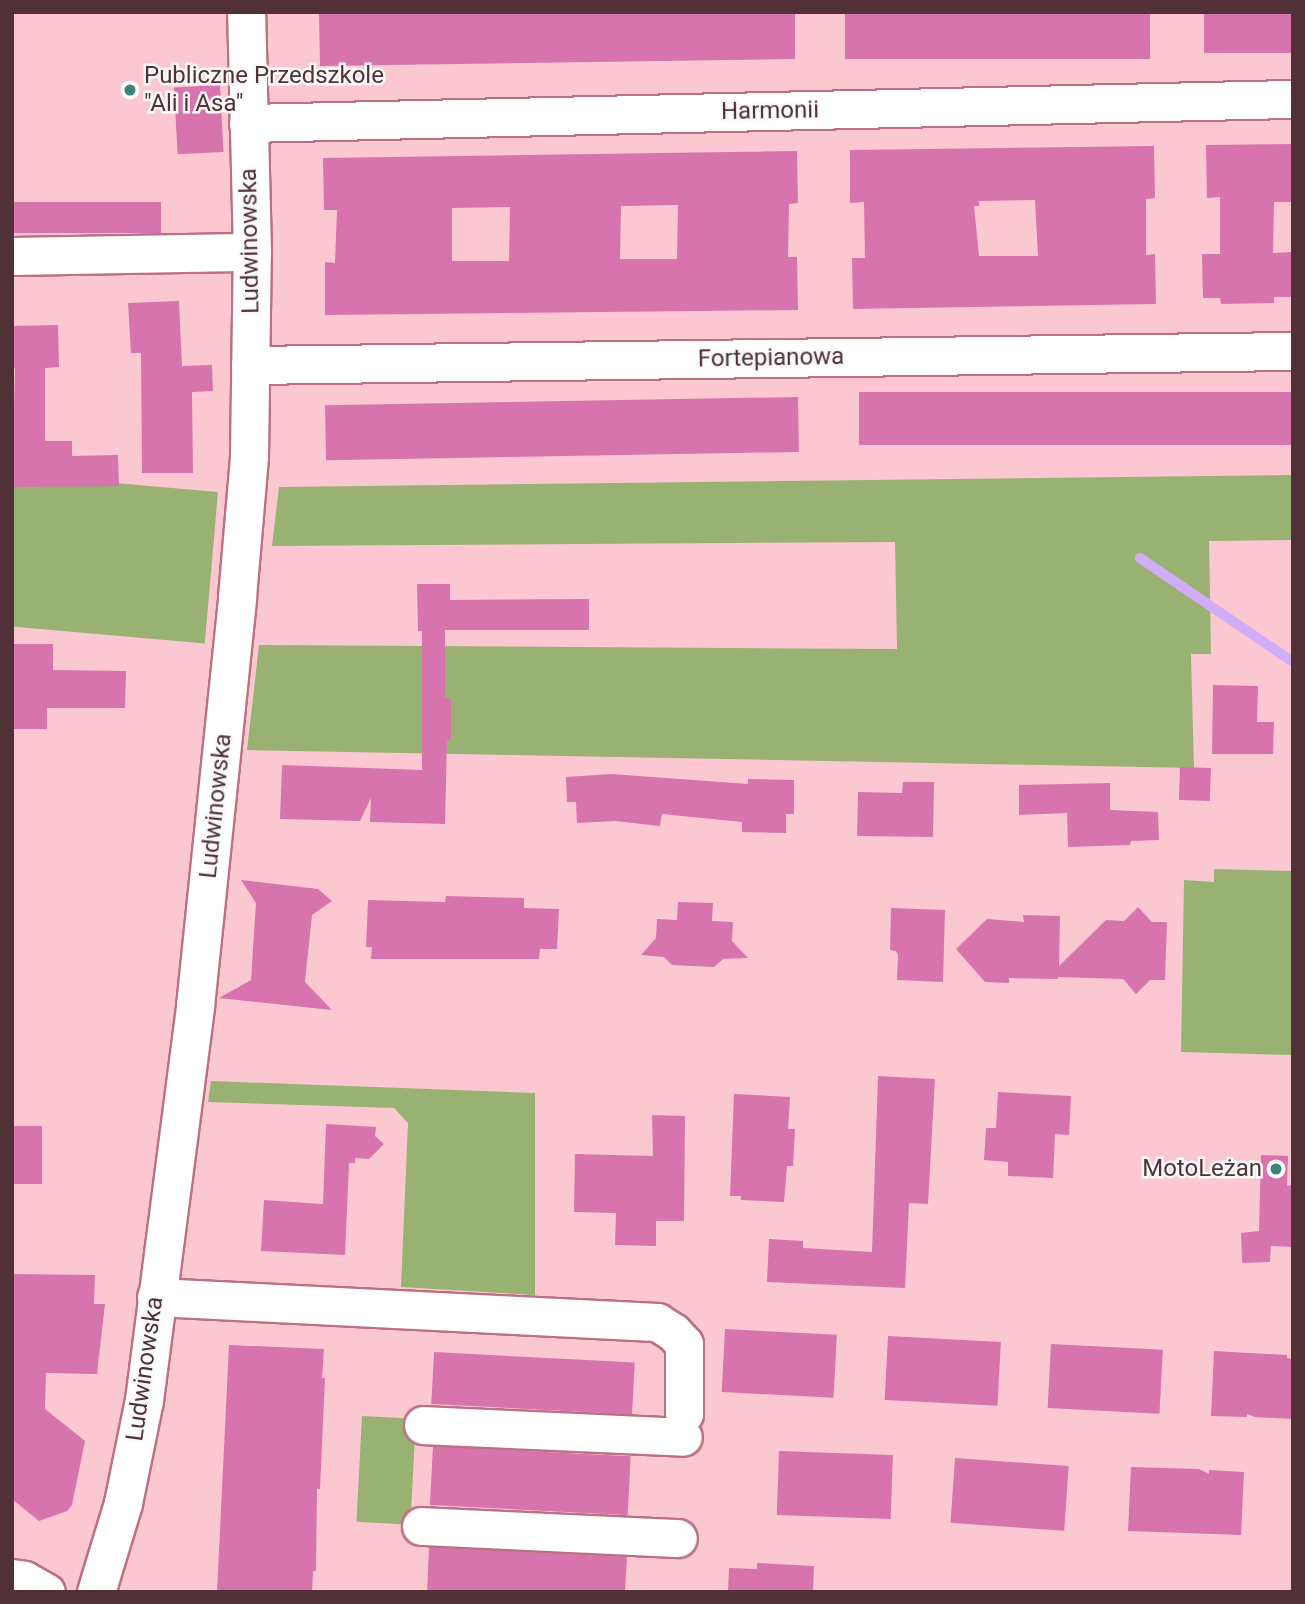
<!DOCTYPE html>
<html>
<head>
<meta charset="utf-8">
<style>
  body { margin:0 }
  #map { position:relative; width:1305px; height:1604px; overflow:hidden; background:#fbc8d2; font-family:Roboto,sans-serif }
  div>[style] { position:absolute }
  .green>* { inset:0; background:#99b273; transform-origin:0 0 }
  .stream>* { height:10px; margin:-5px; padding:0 5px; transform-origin:5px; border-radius:5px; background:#d1acf8 }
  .building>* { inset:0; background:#d774ad; transform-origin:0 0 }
  .roads { filter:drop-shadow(2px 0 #bc7081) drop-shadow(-2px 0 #bc7081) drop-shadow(0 2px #bc7081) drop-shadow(0 -2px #bc7081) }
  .minor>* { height:37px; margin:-18.5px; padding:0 18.5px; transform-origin:18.5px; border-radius:18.5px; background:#fff }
  .dots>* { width:19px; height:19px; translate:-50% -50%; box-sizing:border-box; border:4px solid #f9f9f9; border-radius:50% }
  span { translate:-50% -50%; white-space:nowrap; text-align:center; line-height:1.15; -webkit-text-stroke:5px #f9f9f9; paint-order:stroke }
  .poi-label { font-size:24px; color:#523037 }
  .left { translate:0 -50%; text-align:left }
  .right { translate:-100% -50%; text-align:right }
  .street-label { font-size:24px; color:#523037 }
  .frame { position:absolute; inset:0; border:14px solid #523037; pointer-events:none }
</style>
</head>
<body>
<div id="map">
  <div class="green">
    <div style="clip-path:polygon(1293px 475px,1293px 540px,1209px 541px,1211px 654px,1191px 654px,1194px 768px,247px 750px,259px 645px,897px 649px,895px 542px,272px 546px,279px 487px)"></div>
    <div style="left:218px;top:492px;width:152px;height:206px;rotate:95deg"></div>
    <div style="clip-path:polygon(1214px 869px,1293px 871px,1293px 1055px,1181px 1052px,1184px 880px,1214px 882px)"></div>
    <div style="clip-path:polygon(211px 1081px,535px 1093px,535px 1295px,401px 1287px,408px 1123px,394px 1108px,208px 1102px)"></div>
    <div style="left:362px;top:1416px;width:54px;height:106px;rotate:3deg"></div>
  </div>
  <div class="stream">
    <div style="left:1140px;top:558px;width:185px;rotate:34.2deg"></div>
  </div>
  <div class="building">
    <div style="clip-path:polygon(332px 12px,795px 12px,795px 59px,320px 66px,319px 14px)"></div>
    <div style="left:845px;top:12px;width:305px;height:47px"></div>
    <div style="left:1204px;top:12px;width:89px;height:41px"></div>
    <div style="left:220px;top:85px;width:67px;height:46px;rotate:87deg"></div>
    <div style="clip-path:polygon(1293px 144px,1293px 202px,1274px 202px,1273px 253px,1293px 252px,1293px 297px,1274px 297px,1274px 303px,1221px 304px,1220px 298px,1203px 298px,1202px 254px,1220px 254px,1220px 197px,1207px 198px,1206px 145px)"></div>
    <div style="clip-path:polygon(evenodd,1154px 146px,1155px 198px,1146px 199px,1146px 255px,1155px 254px,1156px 304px,853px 309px,852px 258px,865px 258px,864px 202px,850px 203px,850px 150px,1154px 146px,1035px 200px,1038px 256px,979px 256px,974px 206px,979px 206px,979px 201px,1035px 200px)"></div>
    <div style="clip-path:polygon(evenodd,797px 151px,798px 203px,789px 204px,788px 257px,797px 257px,798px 310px,325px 315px,325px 262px,335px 263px,337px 210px,324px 210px,323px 158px,797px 151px,678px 205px,677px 259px,620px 259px,621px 206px,678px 205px,797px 151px,510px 207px,509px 261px,452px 261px,452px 208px,510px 207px)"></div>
    <div style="left:161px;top:202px;width:31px;height:149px;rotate:90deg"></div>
    <div style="clip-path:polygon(179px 301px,182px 366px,212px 365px,213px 391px,192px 392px,193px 473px,142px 473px,141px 353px,131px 353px,128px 303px)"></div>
    <div style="clip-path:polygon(58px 325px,59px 367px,45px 368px,45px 441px,72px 441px,72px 456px,118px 455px,119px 486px,12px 487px,15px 368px,12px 368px,12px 326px)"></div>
    <div style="left:1293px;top:392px;width:53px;height:434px;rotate:90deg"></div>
    <div style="left:798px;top:397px;width:55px;height:473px;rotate:89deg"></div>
    <div style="clip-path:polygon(417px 584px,450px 584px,450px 600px,589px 599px,589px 630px,445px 630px,445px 698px,451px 699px,451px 740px,447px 740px,445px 824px,370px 822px,371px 798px,360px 821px,280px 819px,282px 765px,422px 770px,422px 631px,418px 631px)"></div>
    <div style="clip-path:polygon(12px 644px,53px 644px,53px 670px,126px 671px,125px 708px,47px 708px,47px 729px,12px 729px)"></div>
    <div style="clip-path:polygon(1213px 685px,1258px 686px,1257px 722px,1274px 722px,1273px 754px,1212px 754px)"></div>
    <div style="left:1180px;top:767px;width:31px;height:33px;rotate:2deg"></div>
    <div style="clip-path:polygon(611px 774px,748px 784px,748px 779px,794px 780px,794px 814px,786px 814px,786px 833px,742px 832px,742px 822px,662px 814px,660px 826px,615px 821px,577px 823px,576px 802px,567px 802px,566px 777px)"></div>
    <div style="clip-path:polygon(903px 782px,934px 782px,933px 837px,857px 836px,858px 792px,902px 793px)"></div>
    <div style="clip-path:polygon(1110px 783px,1110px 810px,1158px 812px,1159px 840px,1131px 841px,1130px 845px,1068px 847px,1067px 813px,1019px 815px,1019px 785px)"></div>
    <div style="clip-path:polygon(241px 880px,318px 889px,332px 901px,312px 915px,305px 982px,332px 1010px,219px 998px,251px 980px,256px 903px)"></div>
    <div style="clip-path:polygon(446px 896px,524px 898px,524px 908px,559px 909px,557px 949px,540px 949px,539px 959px,371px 959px,372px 947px,366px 947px,368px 900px,445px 902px)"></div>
    <div style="clip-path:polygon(678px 902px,713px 903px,712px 921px,733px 922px,732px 941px,748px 958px,723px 959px,714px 967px,672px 965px,664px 957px,641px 955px,656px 938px,657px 919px,677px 920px)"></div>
    <div style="clip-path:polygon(1138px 907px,1152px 922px,1167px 922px,1165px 980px,1150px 980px,1136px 994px,1123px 979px,1058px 977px,1058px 979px,1009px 978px,1009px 983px,985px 982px,956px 949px,987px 919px,1024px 922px,1023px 915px,1060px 916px,1059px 966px,1106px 920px,1124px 921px)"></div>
    <div style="clip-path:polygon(891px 908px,945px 910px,943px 982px,897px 980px,898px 955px,896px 951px,890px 950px)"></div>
    <div style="clip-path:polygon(878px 1076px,935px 1079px,928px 1204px,909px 1203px,905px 1288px,767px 1282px,769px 1239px,803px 1241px,803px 1248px,872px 1252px)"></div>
    <div style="clip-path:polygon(998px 1092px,1071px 1096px,1069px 1135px,1055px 1134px,1053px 1178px,1008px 1176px,1008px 1162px,984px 1160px,986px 1128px,996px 1128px)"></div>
    <div style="clip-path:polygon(734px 1094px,790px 1097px,788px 1129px,795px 1129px,793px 1166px,787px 1166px,784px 1202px,741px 1200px,741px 1196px,730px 1196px)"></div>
    <div style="clip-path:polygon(652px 1115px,685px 1116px,684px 1221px,656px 1221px,656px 1246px,615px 1245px,616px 1213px,574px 1212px,575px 1154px,653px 1156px)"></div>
    <div style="clip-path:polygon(326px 1124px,376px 1127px,375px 1136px,384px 1144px,369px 1159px,355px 1158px,355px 1163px,349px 1163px,345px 1255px,261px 1251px,264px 1200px,323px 1204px)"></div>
    <div style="left:12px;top:1126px;width:30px;height:58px"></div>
    <div style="clip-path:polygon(1261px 1155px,1288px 1156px,1287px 1186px,1293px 1185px,1293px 1247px,1271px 1246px,1270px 1262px,1242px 1263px,1241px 1233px,1259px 1231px)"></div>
    <div style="clip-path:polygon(12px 1274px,95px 1275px,94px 1304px,105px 1304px,97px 1374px,46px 1373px,45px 1409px,85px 1441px,72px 1505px,67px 1511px,39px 1521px,12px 1499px)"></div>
    <div style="left:725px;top:1329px;width:112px;height:63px;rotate:3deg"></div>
    <div style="left:888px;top:1336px;width:113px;height:64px;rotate:3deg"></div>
    <div style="left:1051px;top:1344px;width:112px;height:64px;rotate:3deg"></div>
    <div style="clip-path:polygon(229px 1345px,324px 1349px,322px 1378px,325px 1378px,320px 1489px,317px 1489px,316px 1571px,313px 1571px,312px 1592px,217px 1592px)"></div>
    <div style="clip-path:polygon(1214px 1351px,1287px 1355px,1287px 1358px,1293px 1359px,1293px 1419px,1255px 1417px,1247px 1414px,1247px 1417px,1211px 1416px)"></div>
    <div style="left:434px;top:1352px;width:201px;height:52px;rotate:3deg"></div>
    <div style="left:433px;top:1446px;width:198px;height:59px;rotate:3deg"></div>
    <div style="left:779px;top:1451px;width:114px;height:64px;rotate:2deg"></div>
    <div style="left:955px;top:1458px;width:114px;height:65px;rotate:4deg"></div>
    <div style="clip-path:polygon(1131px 1467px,1199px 1469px,1209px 1474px,1209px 1470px,1244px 1472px,1241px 1535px,1128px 1531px)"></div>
    <div style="clip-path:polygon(429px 1547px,627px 1557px,625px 1592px,427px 1592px)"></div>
    <div style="clip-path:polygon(757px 1563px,814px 1566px,813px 1592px,728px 1592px,729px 1568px,757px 1569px)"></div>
  </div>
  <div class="roads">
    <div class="minor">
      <div style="left:248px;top:123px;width:1045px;rotate:-1.32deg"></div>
      <div style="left:12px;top:256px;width:240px;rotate:-1deg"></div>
      <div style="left:250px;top:365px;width:1043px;rotate:-0.77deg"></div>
      <div style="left:156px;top:1297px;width:502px;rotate:2.86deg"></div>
      <div style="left:657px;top:1322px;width:19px;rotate:32deg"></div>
      <div style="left:673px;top:1332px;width:16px;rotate:47deg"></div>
      <div style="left:684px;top:1344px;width:70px;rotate:90deg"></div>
      <div style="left:423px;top:1425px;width:260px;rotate:2.6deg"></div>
      <div style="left:421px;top:1526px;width:257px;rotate:2.7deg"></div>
      <div style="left:12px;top:1578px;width:12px;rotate:9deg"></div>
      <div style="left:24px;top:1580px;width:25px;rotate:29deg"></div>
      <div style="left:96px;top:1592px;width:93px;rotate:-73.1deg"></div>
      <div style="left:123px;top:1503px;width:105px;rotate:-78.5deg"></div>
      <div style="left:144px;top:1400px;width:397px;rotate:-82.6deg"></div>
      <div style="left:195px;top:1006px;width:411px;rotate:-84.1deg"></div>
      <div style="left:237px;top:597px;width:142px;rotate:-85.1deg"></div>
      <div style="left:249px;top:456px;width:204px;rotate:-89.2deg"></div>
      <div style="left:252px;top:252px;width:240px;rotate:-91.4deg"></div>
    </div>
  </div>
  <div class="dots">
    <div style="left:130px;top:90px;background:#3c827b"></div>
    <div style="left:1276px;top:1169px;background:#3c827b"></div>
  </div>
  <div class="poi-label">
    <span class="left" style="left:144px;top:90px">Publiczne Przedszkole<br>"Ali i Asa"</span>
    <span class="right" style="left:1262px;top:1169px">MotoLeżan</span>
  </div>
  <div class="street-label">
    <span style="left:770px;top:111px;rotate:-1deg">Harmonii</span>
    <span style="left:250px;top:241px;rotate:-91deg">Ludwinowska</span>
    <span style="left:771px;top:358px;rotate:-1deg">Fortepianowa</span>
    <span style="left:216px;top:806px;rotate:-84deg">Ludwinowska</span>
    <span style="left:145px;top:1369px;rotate:-82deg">Ludwinowska</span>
  </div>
  <div class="frame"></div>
</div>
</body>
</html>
